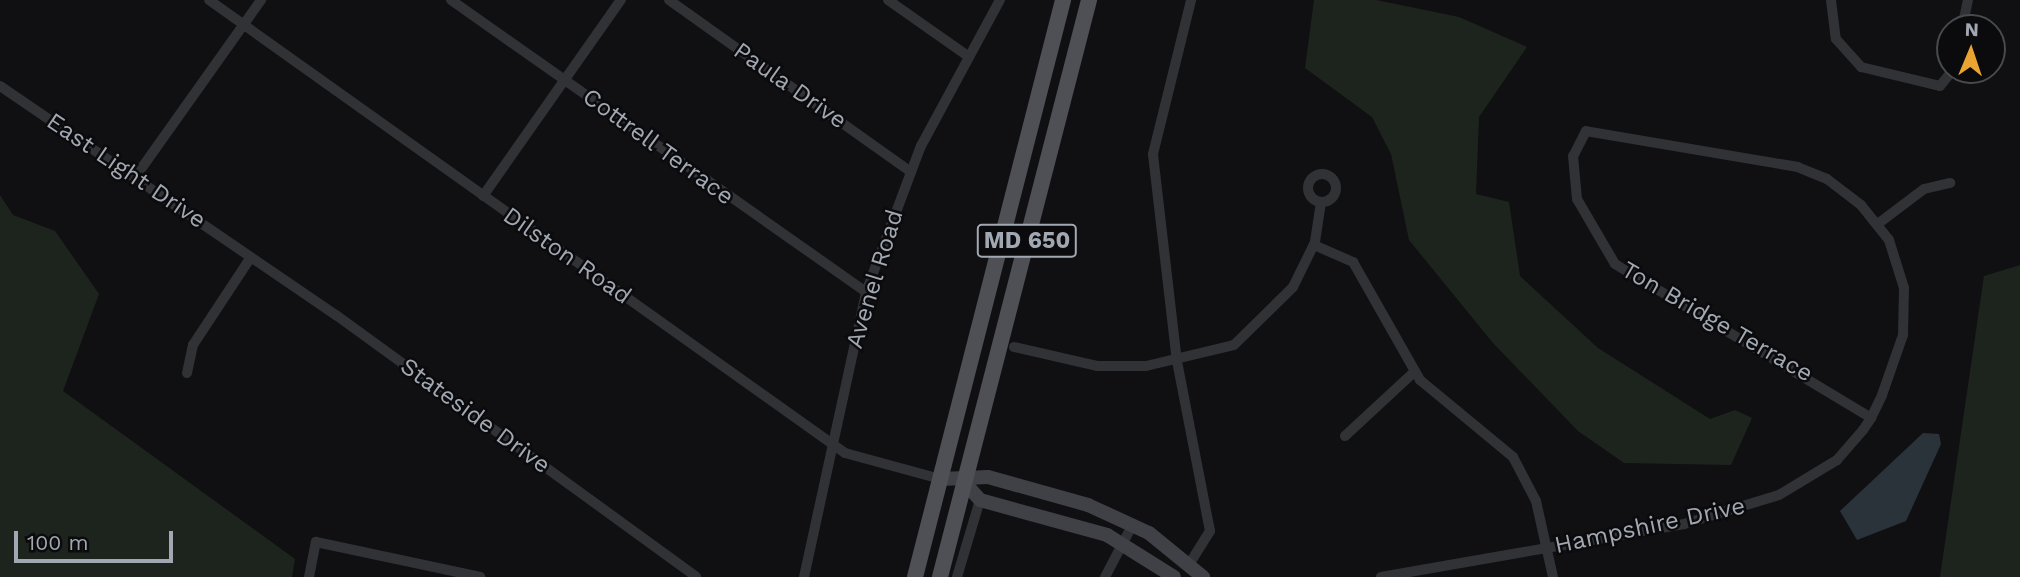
<!DOCTYPE html>
<html>
<head>
<meta charset="utf-8">
<style>
  body { margin:0 }
  #map { position:relative; width:2020px; height:577px; overflow:hidden; background:#101012; font-family:"Work Sans",sans-serif }
  div>[style] { position:absolute }
  .green>* { inset:0; background:#1d241d }
  .water>* { inset:0; background:#2a3339 }
  .minor>* { height:10px; margin:-5px; padding:0 5px; transform-origin:5px; border-radius:5px; background:#313236 }
  .minor>.ring { margin:-5px; padding:0; box-sizing:content-box; background:none; border:10px solid #313236; border-radius:50% }
  .secondary>* { height:14px; margin:-7px; padding:0 7px; transform-origin:7px; border-radius:7px; background:#404146 }
  .primary>* { height:16px; margin:-8px; padding:0 8px; transform-origin:8px; border-radius:8px; background:#4e5055 }
  span { translate:-50% -50%; white-space:nowrap; text-align:center; line-height:1.15; -webkit-text-stroke:5px #0b0b0d; paint-order:stroke }
  .shield-label span { padding:2px 5px; background:#0b0b0d; border:2px solid; border-radius:5px; -webkit-text-stroke-width:0 }
  .shield-label { font-size:23px; color:#a2a8b2; font-weight:700 }
  .street-label { font-size:24px; color:#a2a8b2 }
  .north { position:absolute; left:1936px; top:14px; width:70px; height:70px; box-sizing:border-box; background:#0b0b0d; border:2px solid #474a4f; border-radius:50%; rotate:2deg; font-size:19px; font-weight:700; line-height:28px; text-align:center; color:#a2a8b2 }
  .north::after { content:''; display:block; margin:auto; width:24px; height:32px; background:#e9a431; clip-path:polygon(50% 0,100% 100%,50% 72%,0 100%) }
  .scale { position:absolute; left:14px; top:531px; width:159px; height:32px; box-sizing:border-box; border:4px solid #a2a8b2; border-top:0; padding-left:9px; font-size:21px; line-height:24px; white-space:nowrap; color:#a2a8b2; -webkit-text-stroke:5px #0b0b0d; paint-order:stroke }
</style>
</head>
<body>
<div id="map">
  <div class="green">
    <div style="clip-path:polygon(1314px 0,1376px 0,1459px 17px,1527px 47px,1479px 117px,1476px 194px,1509px 202px,1520px 276px,1598px 348px,1710px 419px,1735px 410px,1752px 418px,1731px 465px,1624px 463px,1578px 431px,1493px 343px,1409px 240px,1391px 154px,1372px 117px,1305px 68px)"></div>
    <div style="clip-path:polygon(0 195px,13px 215px,55px 231px,99px 294px,63px 391px,295px 559px,292px 577px,0 577px)"></div>
    <div style="clip-path:polygon(2020px 265px,2020px 577px,1940px 577px,1984px 276px)"></div>
  </div>
  <div class="water">
    <div style="clip-path:polygon(1923px 433px,1939px 434px,1941px 444px,1906px 521px,1857px 540px,1840px 511px)"></div>
  </div>
  <div class="minor">
    <div style="left:209px;top:0;width:781px;rotate:35.46deg"></div>
    <div style="left:845px;top:453px;width:99px;rotate:15.2deg"></div>
    <div style="left:451px;top:0;width:507px;rotate:35.13deg"></div>
    <div style="left:669px;top:0;width:296px;rotate:35.4deg"></div>
    <div style="left:888px;top:0;width:99px;rotate:35.1deg"></div>
    <div style="left:1831px;top:0;width:39px;rotate:83deg"></div>
    <div style="left:1836px;top:39px;width:38px;rotate:48deg"></div>
    <div style="left:1861px;top:67px;width:81px;rotate:13.5deg"></div>
    <div style="left:1940px;top:86px;width:21px;rotate:-51deg"></div>
    <div style="left:1962px;top:28px;width:29px;rotate:-78deg"></div>
    <div style="left:0;top:86px;width:407px;rotate:34.3deg"></div>
    <div style="left:336px;top:315px;width:445px;rotate:36deg"></div>
    <div class="ring" style="left:1308px;top:174px;width:18px;height:18px"></div>
    <div style="left:136px;top:176px;width:216px;rotate:-54.6deg"></div>
    <div style="left:483px;top:196px;width:240px;rotate:-54.9deg"></div>
    <div style="left:1879px;top:223px;width:56px;rotate:-37.1deg"></div>
    <div style="left:1924px;top:189px;width:27px;rotate:-13deg"></div>
    <div style="left:1314px;top:245px;width:43px;rotate:23.6deg"></div>
    <div style="left:1353px;top:262px;width:136px;rotate:60.4deg"></div>
    <div style="left:1420px;top:380px;width:121px;rotate:39.6deg"></div>
    <div style="left:1513px;top:457px;width:50px;rotate:62.4deg"></div>
    <div style="left:1536px;top:501px;width:78px;rotate:77.4deg"></div>
    <div style="left:1014px;top:347px;width:85px;rotate:12.9deg"></div>
    <div style="left:1097px;top:366px;width:49px"></div>
    <div style="left:1146px;top:366px;width:90px;rotate:-13.4deg"></div>
    <div style="left:1234px;top:345px;width:83px;rotate:-44.5deg"></div>
    <div style="left:1293px;top:287px;width:50px;rotate:-63.9deg"></div>
    <div style="left:1315px;top:242px;width:40px;rotate:-81.5deg"></div>
    <div style="left:187px;top:373px;width:29px;rotate:-78deg"></div>
    <div style="left:193px;top:345px;width:105px;rotate:-56.6deg"></div>
    <div style="left:1345px;top:436px;width:94px;rotate:-42.8deg"></div>
    <div style="left:1190px;top:563px;width:38px;rotate:-58deg"></div>
    <div style="left:1210px;top:531px;width:172px;rotate:-101deg"></div>
    <div style="left:1177px;top:362px;width:209px;rotate:-96.6deg"></div>
    <div style="left:1153px;top:154px;width:159px;rotate:-76.1deg"></div>
    <div style="left:309px;top:577px;width:36px;rotate:-79deg"></div>
    <div style="left:316px;top:542px;width:168px;rotate:12deg"></div>
    <div style="left:804px;top:577px;width:292px;rotate:-77.7deg"></div>
    <div style="left:866px;top:292px;width:156px;rotate:-69.4deg"></div>
    <div style="left:921px;top:146px;width:166px;rotate:-61.6deg"></div>
    <div style="left:957px;top:577px;width:80px;rotate:-73.4deg"></div>
    <div style="left:1105px;top:577px;width:60px;rotate:-62.2deg"></div>
    <div style="left:1381px;top:577px;width:308px;rotate:-9.9deg"></div>
    <div style="left:1684px;top:524px;width:99px;rotate:-17deg"></div>
    <div style="left:1779px;top:495px;width:68px;rotate:-31.1deg"></div>
    <div style="left:1837px;top:460px;width:40px;rotate:-49deg"></div>
    <div style="left:1863px;top:430px;width:14px;rotate:-56deg"></div>
    <div style="left:1871px;top:418px;width:25px;rotate:-64deg"></div>
    <div style="left:1882px;top:395px;width:64px;rotate:-70.7deg"></div>
    <div style="left:1903px;top:335px;width:47px;rotate:-88.8deg"></div>
    <div style="left:1904px;top:288px;width:50px;rotate:-107.4deg"></div>
    <div style="left:1889px;top:240px;width:45px;rotate:-128.7deg"></div>
    <div style="left:1861px;top:205px;width:43px;rotate:-142.6deg"></div>
    <div style="left:1827px;top:179px;width:31px;rotate:-158deg"></div>
    <div style="left:1798px;top:167px;width:215px;rotate:-170.4deg"></div>
    <div style="left:1586px;top:131px;width:28px;rotate:117deg"></div>
    <div style="left:1573px;top:156px;width:43px;rotate:84.7deg"></div>
    <div style="left:1577px;top:199px;width:75px;rotate:59.7deg"></div>
    <div style="left:1615px;top:264px;width:299px;rotate:31deg"></div>
  </div>
  <div class="secondary">
    <div style="left:941px;top:479px;width:47px;rotate:-2.4deg"></div>
    <div style="left:988px;top:477px;width:104px;rotate:15.6deg"></div>
    <div style="left:1088px;top:505px;width:67px;rotate:24.7deg"></div>
    <div style="left:1149px;top:533px;width:70px;rotate:39.2deg"></div>
    <div style="left:964px;top:482px;width:24px;rotate:48deg"></div>
    <div style="left:980px;top:500px;width:132px;rotate:15.4deg"></div>
    <div style="left:1107px;top:535px;width:79px;rotate:32.1deg"></div>
  </div>
  <div class="primary">
    <div style="left:915px;top:577px;width:596px;rotate:-75.61deg"></div>
    <div style="left:940px;top:577px;width:596px;rotate:-75.52deg"></div>
  </div>
  <div class="shield-label">
    <span style="left:1027px;top:241px">MD 650</span>
  </div>
  <div class="street-label">
    <span style="left:790px;top:86px;rotate:35deg">Paula Drive</span>
    <span style="left:658px;top:147px;rotate:36deg">Cottrell Terrace</span>
    <span style="left:126px;top:171px;rotate:34deg">East Light Drive</span>
    <span style="left:567px;top:256px;rotate:35deg">Dilston Road</span>
    <span style="left:875px;top:279px;rotate:-73deg">Avenel Road</span>
    <span style="left:1717px;top:322px;rotate:30deg">Ton Bridge Terrace</span>
    <span style="left:475px;top:416px;rotate:36deg">Stateside Drive</span>
    <span style="left:1650px;top:526px;rotate:-12deg">Hampshire Drive</span>
  </div>
  <div class="north">N</div>
  <div class="scale">100 m</div>
</div>
</body>
</html>
